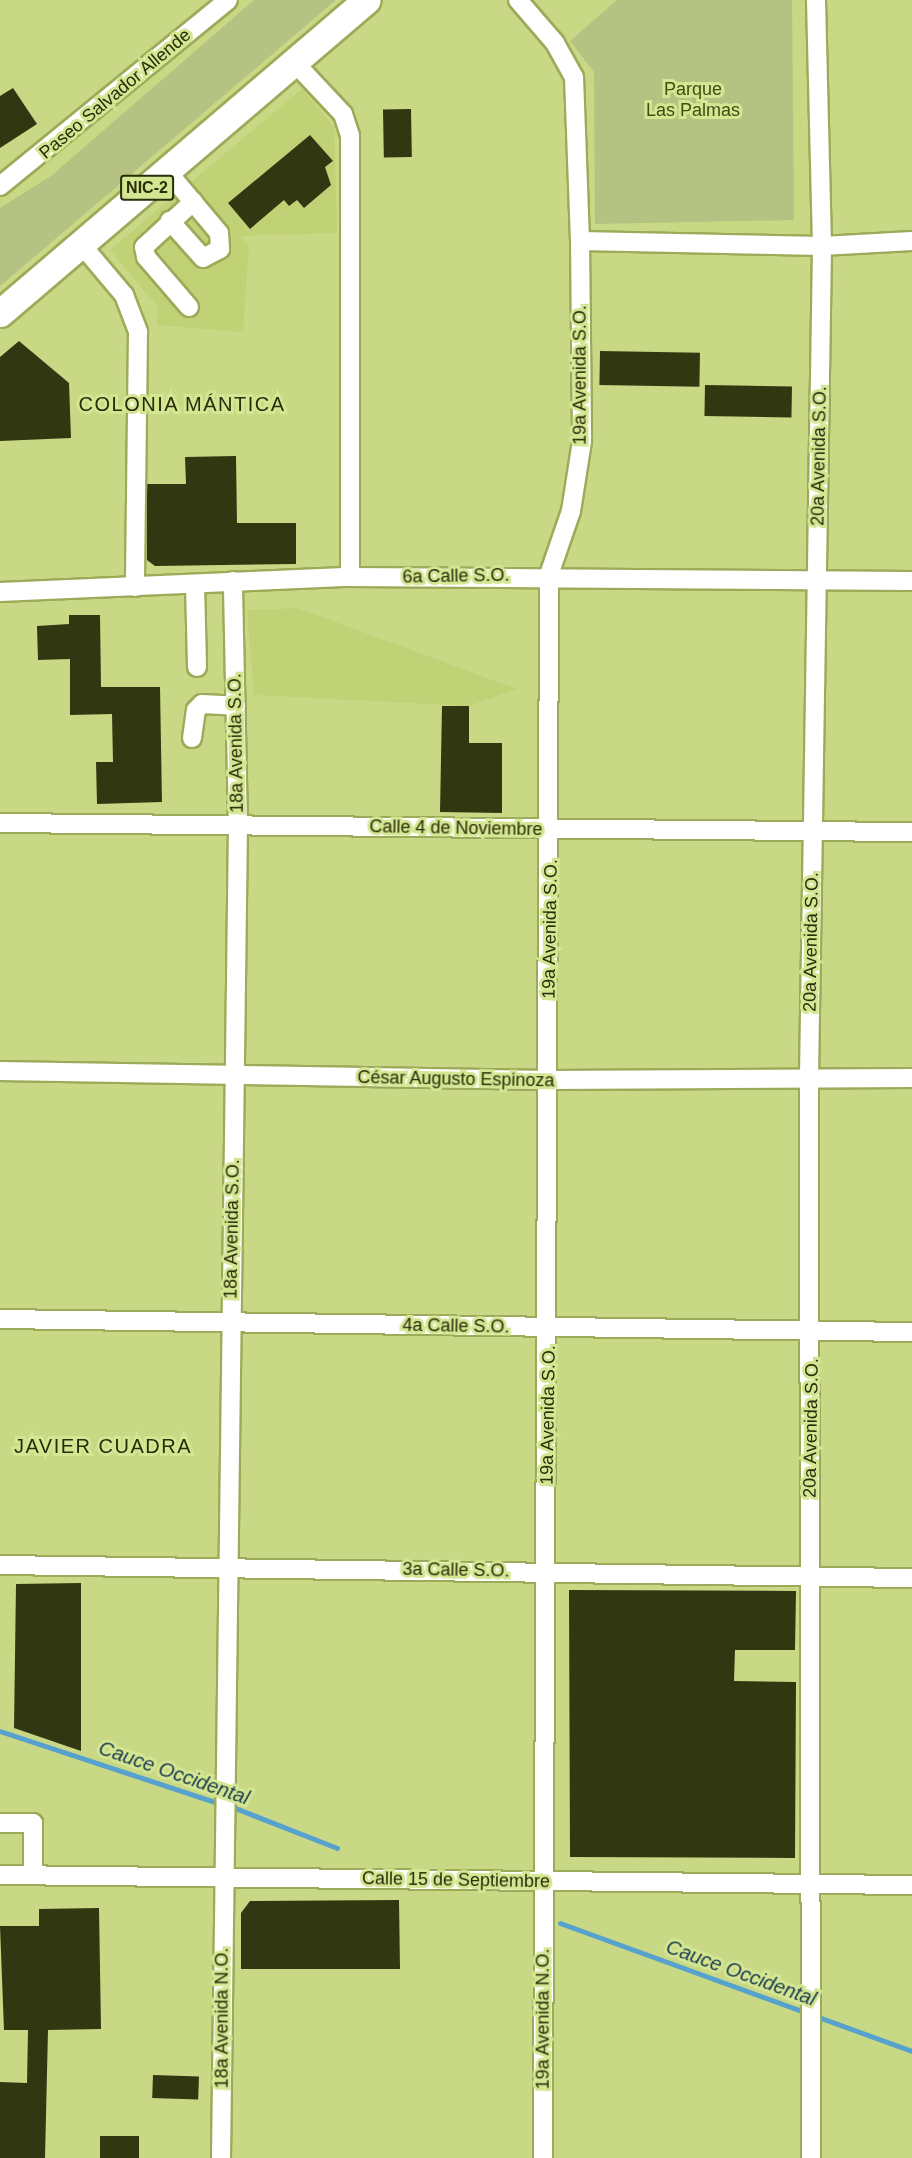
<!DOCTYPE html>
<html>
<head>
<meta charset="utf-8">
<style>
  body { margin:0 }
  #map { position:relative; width:912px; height:2158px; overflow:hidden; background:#c8d885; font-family:Helvetica,sans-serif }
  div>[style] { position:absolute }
  .built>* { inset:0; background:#c1d276 }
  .green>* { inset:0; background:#b5c281 }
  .stream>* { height:5px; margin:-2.5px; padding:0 2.5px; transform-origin:2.5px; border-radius:2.5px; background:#57a1ce }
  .building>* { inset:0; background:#313710; transform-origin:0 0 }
  .roads { filter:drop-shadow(2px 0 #9cab59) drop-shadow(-2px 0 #9cab59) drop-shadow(0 2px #9cab59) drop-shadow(0 -2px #9cab59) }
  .minor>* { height:18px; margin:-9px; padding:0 9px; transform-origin:9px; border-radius:9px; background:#fff }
  .highway>* { height:27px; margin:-13.5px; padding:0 13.5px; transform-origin:13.5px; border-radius:13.5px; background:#fff }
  span { translate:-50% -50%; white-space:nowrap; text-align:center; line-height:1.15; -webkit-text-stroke:6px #d5e692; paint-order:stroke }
  .shield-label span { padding:2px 4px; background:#d5e692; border:2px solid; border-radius:4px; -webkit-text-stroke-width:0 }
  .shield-label { font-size:16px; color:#282d0a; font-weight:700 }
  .park-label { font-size:18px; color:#434c15 }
  .street-label { font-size:18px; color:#282d0a }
  .neighbourhood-label { font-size:20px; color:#282d0a; letter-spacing:1.5px }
  .water-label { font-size:20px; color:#1b3c50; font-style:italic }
</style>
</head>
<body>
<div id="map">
  <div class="built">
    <div style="clip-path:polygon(302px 89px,334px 127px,337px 233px,240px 236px,249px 245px,243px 332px,157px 325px,158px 307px,110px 250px)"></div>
    <div style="clip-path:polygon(298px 608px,517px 689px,469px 706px,254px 695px,247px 610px)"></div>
  </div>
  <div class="green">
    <div style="clip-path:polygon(254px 0,336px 0,0 286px,0 208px,51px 176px)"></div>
    <div style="clip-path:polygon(617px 0,792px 0,794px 220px,595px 224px,594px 72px,570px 41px)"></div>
  </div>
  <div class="stream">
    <div style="left:0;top:1731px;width:233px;rotate:18.3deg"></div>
    <div style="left:230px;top:1806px;width:115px;rotate:21.4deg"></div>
    <div style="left:560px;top:1923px;width:375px;rotate:20deg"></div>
  </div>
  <div class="building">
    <div style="clip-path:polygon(13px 88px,37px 124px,0 148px,0 96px)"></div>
    <div style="left:411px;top:109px;width:48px;height:28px;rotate:89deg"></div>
    <div style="clip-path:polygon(310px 135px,333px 161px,325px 167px,331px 185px,304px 208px,297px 200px,289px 206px,284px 200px,250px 229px,228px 203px)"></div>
    <div style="clip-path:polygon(19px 341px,69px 383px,71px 438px,0 441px,0 357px)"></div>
    <div style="left:600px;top:351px;width:100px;height:34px;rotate:1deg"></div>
    <div style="left:705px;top:385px;width:87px;height:31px;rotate:1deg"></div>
    <div style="clip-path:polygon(236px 456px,237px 523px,296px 523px,296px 564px,155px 566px,147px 560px,147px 484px,186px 484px,185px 457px)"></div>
    <div style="clip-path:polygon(69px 615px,100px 615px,101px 687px,160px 687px,162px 802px,97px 804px,96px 762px,113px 762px,112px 714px,70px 715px,70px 659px,38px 660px,37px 626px,69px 624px)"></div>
    <div style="clip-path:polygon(442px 706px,469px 706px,469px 743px,502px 743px,502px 813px,440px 812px)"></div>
    <div style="clip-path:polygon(81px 1583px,81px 1751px,14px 1728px,16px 1584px)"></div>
    <div style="clip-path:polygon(569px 1590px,796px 1591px,795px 1650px,735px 1650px,734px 1681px,796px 1682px,795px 1858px,570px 1857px)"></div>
    <div style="clip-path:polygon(399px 1900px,400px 1969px,241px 1969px,241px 1913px,250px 1901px)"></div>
    <div style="clip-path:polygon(99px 1908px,101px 2029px,48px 2030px,45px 2158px,0 2158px,0 2082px,27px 2083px,28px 2030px,4px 2030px,0 1926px,39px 1926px,39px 1909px)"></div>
    <div style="left:153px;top:2075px;width:46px;height:23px;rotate:2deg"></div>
    <div style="left:100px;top:2136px;width:39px;height:22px"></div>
  </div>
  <div class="roads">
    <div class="minor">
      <div style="left:518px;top:0;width:57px;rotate:49.3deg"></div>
      <div style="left:555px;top:43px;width:39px;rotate:61deg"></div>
      <div style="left:574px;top:77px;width:164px;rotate:87.9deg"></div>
      <div style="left:580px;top:241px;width:200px;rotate:89.4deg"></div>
      <div style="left:582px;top:441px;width:71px;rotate:98.9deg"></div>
      <div style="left:571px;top:511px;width:68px;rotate:109deg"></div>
      <div style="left:549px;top:575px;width:1583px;rotate:90.22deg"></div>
      <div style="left:296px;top:64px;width:69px;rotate:46.8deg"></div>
      <div style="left:343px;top:114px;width:22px;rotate:72deg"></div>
      <div style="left:350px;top:135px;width:442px;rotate:90deg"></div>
      <div style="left:167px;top:171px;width:81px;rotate:50deg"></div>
      <div style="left:219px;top:233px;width:16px;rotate:86deg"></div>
      <div style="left:220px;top:249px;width:19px;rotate:152deg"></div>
      <div style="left:203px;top:258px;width:50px;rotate:-131.7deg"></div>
      <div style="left:0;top:186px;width:294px;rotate:-39.2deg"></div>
      <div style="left:580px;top:241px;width:242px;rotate:1.2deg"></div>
      <div style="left:822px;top:246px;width:90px;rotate:-3.2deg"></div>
      <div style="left:81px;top:244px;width:67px;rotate:49.9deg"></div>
      <div style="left:124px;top:295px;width:40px;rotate:69deg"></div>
      <div style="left:138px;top:332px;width:255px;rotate:90.7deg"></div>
      <div style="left:189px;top:307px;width:66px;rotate:-130.7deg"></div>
      <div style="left:146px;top:257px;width:10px;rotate:-101deg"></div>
      <div style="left:144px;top:247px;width:67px;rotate:-42.6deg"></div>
      <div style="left:195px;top:584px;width:83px;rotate:88.6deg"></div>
      <div style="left:0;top:592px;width:350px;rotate:-2.5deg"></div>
      <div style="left:350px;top:577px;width:562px;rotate:0.41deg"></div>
      <div style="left:192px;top:738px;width:28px;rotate:-82deg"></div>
      <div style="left:196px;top:710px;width:8px;rotate:-45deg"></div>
      <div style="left:202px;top:704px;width:34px;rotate:3deg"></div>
      <div style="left:0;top:823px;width:912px;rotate:0.57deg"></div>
      <div style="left:0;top:1071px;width:549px;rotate:0.94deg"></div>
      <div style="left:549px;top:1080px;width:363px;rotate:-0.3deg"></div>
      <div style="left:0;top:1319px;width:912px;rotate:0.82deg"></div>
      <div style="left:0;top:1565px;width:912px;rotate:0.82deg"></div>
      <div style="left:0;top:1823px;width:33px"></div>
      <div style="left:33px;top:1823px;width:52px;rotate:90deg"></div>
      <div style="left:0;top:1875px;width:912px;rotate:0.63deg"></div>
      <div style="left:221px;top:2158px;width:1332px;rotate:-89.27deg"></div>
      <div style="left:238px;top:826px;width:245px;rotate:-91.2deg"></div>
      <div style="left:811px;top:2158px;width:1082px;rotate:-90.11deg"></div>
      <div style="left:809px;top:1076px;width:830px;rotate:-89.1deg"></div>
      <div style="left:822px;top:246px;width:246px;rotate:-91.4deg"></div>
    </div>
    <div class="highway">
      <div style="left:0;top:313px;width:482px;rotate:-40.5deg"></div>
    </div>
  </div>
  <div class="shield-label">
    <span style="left:147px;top:188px">NIC-2</span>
  </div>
  <div class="park-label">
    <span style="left:693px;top:100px">Parque<br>Las Palmas</span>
  </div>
  <div class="street-label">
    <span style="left:115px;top:94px;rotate:-40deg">Paseo Salvador Allende</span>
    <span style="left:580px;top:375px;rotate:-90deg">19a Avenida S.O.</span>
    <span style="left:819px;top:456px;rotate:-89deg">20a Avenida S.O.</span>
    <span style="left:456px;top:576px;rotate:-1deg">6a Calle S.O.</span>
    <span style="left:236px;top:743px;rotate:-91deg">18a Avenida S.O.</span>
    <span style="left:456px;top:828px;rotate:1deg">Calle 4 de Noviembre</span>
    <span style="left:550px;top:929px;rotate:-89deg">19a Avenida S.O.</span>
    <span style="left:811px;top:942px;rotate:-89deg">20a Avenida S.O.</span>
    <span style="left:456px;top:1079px;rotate:1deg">César Augusto Espinoza</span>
    <span style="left:232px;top:1229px;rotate:-89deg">18a Avenida S.O.</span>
    <span style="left:456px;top:1326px;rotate:1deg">4a Calle S.O.</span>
    <span style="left:548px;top:1415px;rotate:-89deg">19a Avenida S.O.</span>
    <span style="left:811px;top:1428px;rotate:-89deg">20a Avenida S.O.</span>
    <span style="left:456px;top:1570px;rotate:1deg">3a Calle S.O.</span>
    <span style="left:456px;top:1880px;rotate:1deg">Calle 15 de Septiembre</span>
    <span style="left:222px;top:2018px;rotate:-90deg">18a Avenida N.O.</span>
    <span style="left:543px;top:2019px;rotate:-90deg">19a Avenida N.O.</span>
  </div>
  <div class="neighbourhood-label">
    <span style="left:182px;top:404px">COLONIA MÁNTICA</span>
    <span style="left:103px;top:1446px">JAVIER CUADRA</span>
  </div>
  <div class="water-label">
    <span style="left:174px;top:1773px;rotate:19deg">Cauce Occidental</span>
    <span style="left:741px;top:1973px;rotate:20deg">Cauce Occidental</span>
  </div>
</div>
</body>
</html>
